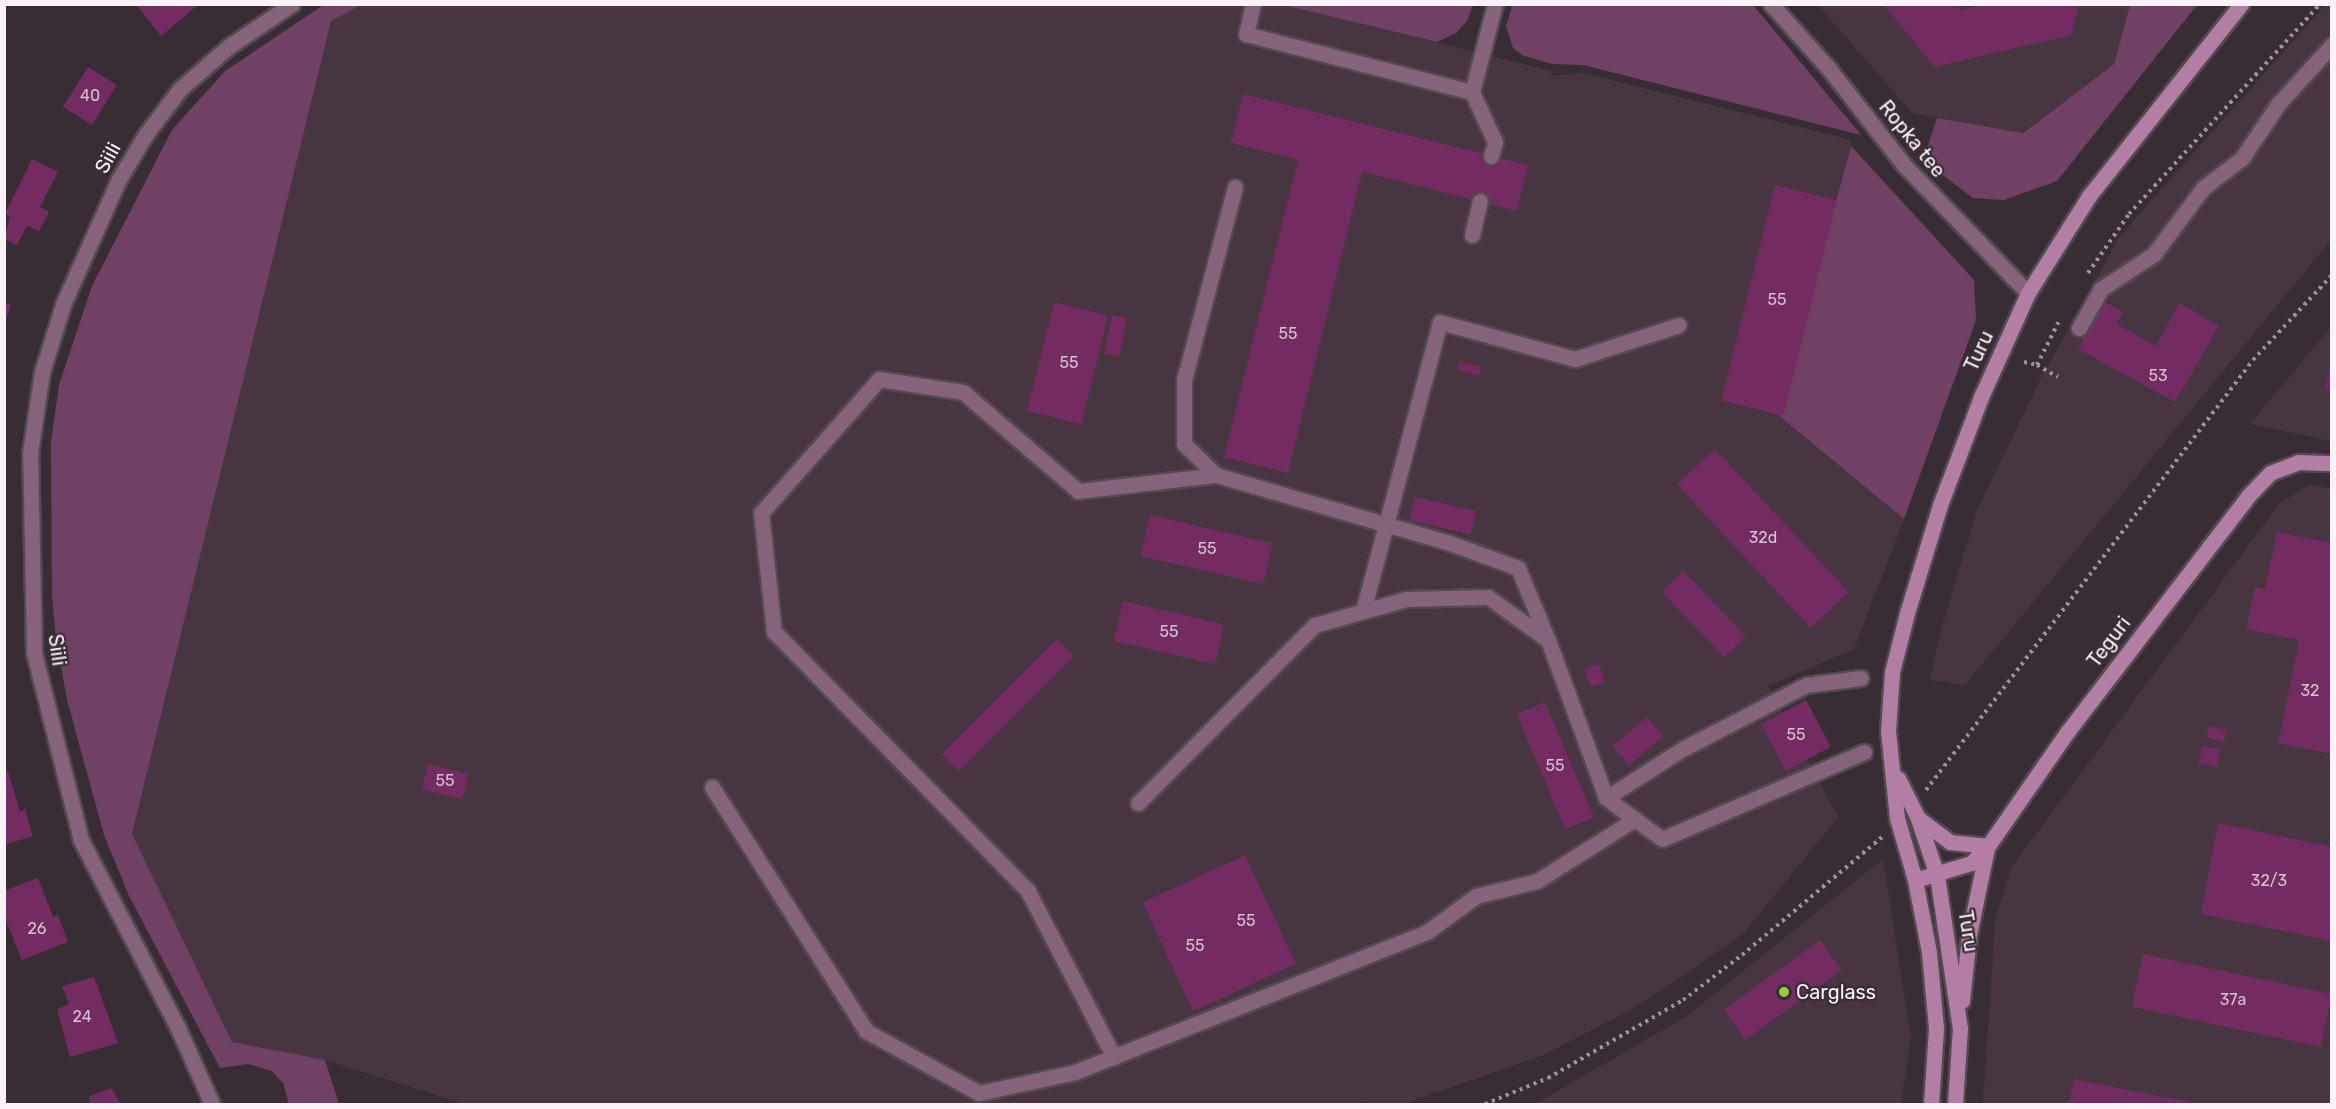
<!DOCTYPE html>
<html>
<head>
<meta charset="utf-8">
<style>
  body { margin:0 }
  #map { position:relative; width:2336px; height:1109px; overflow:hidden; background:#392d35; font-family:Rubik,sans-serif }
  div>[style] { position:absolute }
  .built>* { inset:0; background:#473541 }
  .green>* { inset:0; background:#714164 }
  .building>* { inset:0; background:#732c62; transform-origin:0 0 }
  .path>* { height:4px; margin-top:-2px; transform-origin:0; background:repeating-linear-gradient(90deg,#9d939a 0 3px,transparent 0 7.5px) }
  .roads { filter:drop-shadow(2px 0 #544950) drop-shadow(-2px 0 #544950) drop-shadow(0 2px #544950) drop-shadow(0 -2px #544950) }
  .lane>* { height:15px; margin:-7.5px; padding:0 7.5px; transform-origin:7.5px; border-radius:7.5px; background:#85637b }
  .street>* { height:15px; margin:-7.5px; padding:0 7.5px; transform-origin:7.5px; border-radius:7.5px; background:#85637b }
  .secondary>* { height:15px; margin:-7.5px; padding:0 7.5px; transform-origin:7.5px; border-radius:7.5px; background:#b37ea3 }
  .dots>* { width:16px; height:16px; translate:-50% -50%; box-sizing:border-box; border:3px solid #392d35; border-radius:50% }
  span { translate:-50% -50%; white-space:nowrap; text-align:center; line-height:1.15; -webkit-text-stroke:4.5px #392d35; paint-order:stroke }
  .number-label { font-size:16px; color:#d8c0d2 }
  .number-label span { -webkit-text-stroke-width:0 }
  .street-label { font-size:20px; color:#faf2f8 }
  .poi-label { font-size:20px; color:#faf2f8 }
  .left { translate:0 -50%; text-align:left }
  .frame { position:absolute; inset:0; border:6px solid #faf2f8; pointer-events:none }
</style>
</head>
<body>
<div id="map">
  <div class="built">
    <div style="clip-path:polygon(361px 5px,1283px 5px,1552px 71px,1551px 76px,1583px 73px,1852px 140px,1778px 415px,1904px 519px,1854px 649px,1768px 686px,1838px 817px,1744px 933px,1687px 973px,1630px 1010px,1544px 1055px,1403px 1104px,1366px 1104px,1363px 1101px,1353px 1104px,465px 1104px,325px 1060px,232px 1042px,132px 835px,331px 21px)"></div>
    <div style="clip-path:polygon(1818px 5px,2130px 5px,2114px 64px,2022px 133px,1912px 113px)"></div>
    <div style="clip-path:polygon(2325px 5px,2331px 5px,2331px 240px,1965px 685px,1930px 680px,1940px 634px,1977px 510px,2040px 380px,2120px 236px)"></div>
    <div style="clip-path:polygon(2331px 327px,2331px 441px,2250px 424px)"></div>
    <div style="clip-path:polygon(2310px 484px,2331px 489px,2331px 1104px,1983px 1104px,1995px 920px,2011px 868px,2279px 504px)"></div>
    <div style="clip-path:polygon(1883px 859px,1911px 1037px,1901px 1104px,1535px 1104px,1687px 1016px)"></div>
  </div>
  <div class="green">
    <div style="clip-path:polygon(325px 4px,361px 5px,331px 21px,132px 834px,232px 1042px,325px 1060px,339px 1104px,289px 1104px,283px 1083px,272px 1071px,248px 1064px,220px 1068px,129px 896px,104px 835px,67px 700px,56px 637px,52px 597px,51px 442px,59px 385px,92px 286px,172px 130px,225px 71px)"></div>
    <div style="clip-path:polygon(1513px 4px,1753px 5px,1861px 135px,1583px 65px,1552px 64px,1524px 56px,1513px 48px,1506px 26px)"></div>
    <div style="clip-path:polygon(1283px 5px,1473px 4px,1473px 5px,1467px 21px,1456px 33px,1437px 42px)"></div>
    <div style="clip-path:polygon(2130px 5px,2197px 5px,2057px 181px,2004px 200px,1973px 198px,1923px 160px,1937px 118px,2023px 133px,2114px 64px)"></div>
    <div style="clip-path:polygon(1851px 146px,1974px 280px,1976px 320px,1904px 519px,1778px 415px)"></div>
  </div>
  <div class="building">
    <div style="clip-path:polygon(136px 4px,199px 4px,161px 36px)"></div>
    <div style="clip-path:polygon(1883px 4px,1956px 4px,1960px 10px,1986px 4px,2079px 4px,2071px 35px,1935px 67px)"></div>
    <div style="left:88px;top:67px;width:34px;height:47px;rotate:32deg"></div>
    <div style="clip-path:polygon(1243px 94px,1528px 165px,1517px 211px,1362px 172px,1288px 473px,1224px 457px,1298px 160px,1231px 143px)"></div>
    <div style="clip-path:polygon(32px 159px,58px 172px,40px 207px,49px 212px,39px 231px,27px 226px,17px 245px,4px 239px,10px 217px,5px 214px)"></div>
    <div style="left:1775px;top:185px;width:64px;height:222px;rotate:14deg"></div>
    <div style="clip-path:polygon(2104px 301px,2123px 312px,2116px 324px,2156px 346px,2179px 303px,2219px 326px,2175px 402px,2078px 349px)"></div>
    <div style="left:1054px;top:302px;width:56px;height:112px;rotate:14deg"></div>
    <div style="clip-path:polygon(4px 303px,11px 305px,5px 321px,4px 321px)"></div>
    <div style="left:1112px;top:315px;width:15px;height:40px;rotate:11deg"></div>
    <div style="left:1460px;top:361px;width:22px;height:9px;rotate:16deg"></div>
    <div style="clip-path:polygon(2331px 365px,2332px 366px,2332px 391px,2325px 389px)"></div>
    <div style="left:1715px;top:449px;width:196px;height:52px;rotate:47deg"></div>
    <div style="left:1415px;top:497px;width:63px;height:24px;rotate:13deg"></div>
    <div style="left:1150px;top:515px;width:126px;height:42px;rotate:13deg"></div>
    <div style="clip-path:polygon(2277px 532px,2332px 543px,2332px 754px,2278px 743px,2299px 640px,2246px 629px,2255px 587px,2265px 589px)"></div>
    <div style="left:1683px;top:571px;width:91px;height:30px;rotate:46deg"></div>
    <div style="left:1123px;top:601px;width:104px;height:41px;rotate:13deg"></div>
    <div style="left:1057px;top:639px;width:24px;height:163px;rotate:45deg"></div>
    <div style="left:1599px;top:664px;width:19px;height:15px;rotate:72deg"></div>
    <div style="left:1806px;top:700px;width:53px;height:51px;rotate:62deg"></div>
    <div style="left:1545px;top:702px;width:125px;height:31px;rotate:67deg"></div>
    <div style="left:1647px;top:717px;width:25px;height:45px;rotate:50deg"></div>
    <div style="left:2209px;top:726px;width:18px;height:12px;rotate:13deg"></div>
    <div style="left:2202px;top:746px;width:18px;height:18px;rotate:9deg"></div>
    <div style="left:428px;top:764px;width:42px;height:26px;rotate:14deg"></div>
    <div style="clip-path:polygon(8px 771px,20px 812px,25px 809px,33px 836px,4px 845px,4px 772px)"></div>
    <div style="clip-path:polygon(2218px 823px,2332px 847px,2332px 941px,2201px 914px)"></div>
    <div style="left:1245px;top:855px;width:120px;height:113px;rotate:65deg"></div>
    <div style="clip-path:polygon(38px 878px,53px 917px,58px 915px,68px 942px,22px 960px,4px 915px,4px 891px)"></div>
    <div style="left:1820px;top:940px;width:37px;height:119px;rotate:54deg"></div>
    <div style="left:2143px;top:954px;width:193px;height:54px;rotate:12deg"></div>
    <div style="clip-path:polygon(94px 977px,118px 1043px,70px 1057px,57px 1009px,69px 1004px,62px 986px)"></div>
    <div style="clip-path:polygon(2074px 1079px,2193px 1103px,2192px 1104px,2069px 1104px)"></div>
    <div style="clip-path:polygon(112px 1088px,120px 1104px,90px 1104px,89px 1096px)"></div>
  </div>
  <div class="path">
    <div style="left:2088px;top:273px;width:72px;rotate:-55.2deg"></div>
    <div style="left:2129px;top:214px;width:284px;rotate:-47.7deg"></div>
    <div style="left:2024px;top:362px;width:13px;rotate:13deg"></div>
    <div style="left:2037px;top:365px;width:49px;rotate:-63.4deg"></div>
    <div style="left:2037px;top:365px;width:24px;rotate:30deg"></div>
    <div style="left:1926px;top:790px;width:540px;rotate:-52.75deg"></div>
    <div style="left:2253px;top:360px;width:116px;rotate:-47.1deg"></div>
    <div style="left:1485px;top:1104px;width:68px;rotate:-22.4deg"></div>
    <div style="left:1548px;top:1078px;width:156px;rotate:-30deg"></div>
    <div style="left:1683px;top:1000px;width:74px;rotate:-37.3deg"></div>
    <div style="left:1742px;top:955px;width:183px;rotate:-40.1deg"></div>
  </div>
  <div class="roads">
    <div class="lane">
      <div style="left:1253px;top:4px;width:31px;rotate:103deg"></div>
      <div style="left:1246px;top:34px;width:233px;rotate:14.4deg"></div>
      <div style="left:1491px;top:156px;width:15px;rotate:-74deg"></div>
      <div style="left:1495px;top:142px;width:55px;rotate:-114.7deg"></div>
      <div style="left:1472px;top:92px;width:91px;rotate:-75.4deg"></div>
      <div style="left:1235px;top:187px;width:200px;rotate:104.8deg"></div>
      <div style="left:1184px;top:380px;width:64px;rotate:90deg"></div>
      <div style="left:1184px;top:444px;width:45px;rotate:44.1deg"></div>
      <div style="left:1216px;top:475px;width:241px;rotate:16.2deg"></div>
      <div style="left:1447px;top:542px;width:76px;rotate:20.1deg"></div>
      <div style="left:1518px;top:568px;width:78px;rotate:67.4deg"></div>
      <div style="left:1472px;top:235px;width:35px;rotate:-77deg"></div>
      <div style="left:2079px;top:328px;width:45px;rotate:-60.6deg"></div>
      <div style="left:2101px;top:289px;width:64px;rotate:-33.4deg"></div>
      <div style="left:2154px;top:254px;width:82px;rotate:-53.4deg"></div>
      <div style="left:2203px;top:188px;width:49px;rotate:-37.6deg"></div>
      <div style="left:2242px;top:158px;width:66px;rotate:-56.1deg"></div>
      <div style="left:2279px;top:103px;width:79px;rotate:-47.6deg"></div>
      <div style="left:1363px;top:611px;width:299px;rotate:-75.1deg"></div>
      <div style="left:1440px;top:322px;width:140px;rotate:15.3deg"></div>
      <div style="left:1575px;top:359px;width:109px;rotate:-18.1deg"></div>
      <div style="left:712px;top:787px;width:289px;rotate:57.7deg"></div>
      <div style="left:866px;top:1031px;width:129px;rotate:28.8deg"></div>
      <div style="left:979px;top:1093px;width:98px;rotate:-12.3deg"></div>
      <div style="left:1075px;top:1072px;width:379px;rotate:-21.7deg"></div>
      <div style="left:1427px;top:932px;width:61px;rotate:-36.3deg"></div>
      <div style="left:1476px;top:896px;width:63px;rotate:-13.8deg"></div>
      <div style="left:1537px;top:881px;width:116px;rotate:-32.3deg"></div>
      <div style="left:1606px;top:798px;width:93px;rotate:-32.7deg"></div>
      <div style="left:1684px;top:748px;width:137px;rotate:-27.3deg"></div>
      <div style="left:1806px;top:685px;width:55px;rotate:-7.3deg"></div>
      <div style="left:1138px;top:803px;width:251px;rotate:-45.2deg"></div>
      <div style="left:1315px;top:625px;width:95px;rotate:-15.9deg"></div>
      <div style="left:1406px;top:599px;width:82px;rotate:-1.4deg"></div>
      <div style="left:1488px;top:597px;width:74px;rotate:35.6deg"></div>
      <div style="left:1548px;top:640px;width:168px;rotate:69.8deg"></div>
      <div style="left:1606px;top:798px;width:69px;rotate:36.2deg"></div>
      <div style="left:1662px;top:839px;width:220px;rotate:-23.3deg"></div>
      <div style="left:1114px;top:1057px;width:187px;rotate:-117.4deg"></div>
      <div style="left:1028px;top:891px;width:363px;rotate:-134.4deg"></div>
      <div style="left:774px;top:632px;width:120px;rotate:-96.2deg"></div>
      <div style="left:761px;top:513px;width:179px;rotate:-48.6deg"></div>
      <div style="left:879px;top:379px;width:85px;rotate:8.8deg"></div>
      <div style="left:963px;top:392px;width:152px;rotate:40.7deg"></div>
      <div style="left:1078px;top:491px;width:139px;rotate:-6.6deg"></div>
    </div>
    <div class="street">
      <div style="left:1771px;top:4px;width:89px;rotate:48.2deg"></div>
      <div style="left:1830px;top:70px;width:120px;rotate:52.1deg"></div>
      <div style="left:1904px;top:165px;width:178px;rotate:45.9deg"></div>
      <div style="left:212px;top:1104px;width:83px;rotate:-114.1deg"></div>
      <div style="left:178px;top:1028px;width:212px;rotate:-117.3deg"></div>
      <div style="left:81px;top:840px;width:193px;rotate:-104.1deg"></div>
      <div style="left:34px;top:653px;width:200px;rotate:-91.1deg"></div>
      <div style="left:30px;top:453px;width:82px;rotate:-81.6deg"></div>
      <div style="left:42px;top:372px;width:73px;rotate:-72.6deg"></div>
      <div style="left:64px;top:302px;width:135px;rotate:-65.9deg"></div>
      <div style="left:119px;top:179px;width:52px;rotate:-59deg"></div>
      <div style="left:146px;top:134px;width:56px;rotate:-52.9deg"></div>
      <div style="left:180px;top:89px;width:64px;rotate:-41.2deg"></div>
      <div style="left:228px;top:47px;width:77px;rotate:-33.9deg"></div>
    </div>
    <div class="secondary">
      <div style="left:1898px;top:778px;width:42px;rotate:63.4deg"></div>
      <div style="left:1917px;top:816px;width:62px;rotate:71.3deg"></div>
      <div style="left:1937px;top:875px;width:155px;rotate:81.5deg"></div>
      <div style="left:1960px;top:1028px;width:76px;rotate:93.8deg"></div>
      <div style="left:1918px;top:818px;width:40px;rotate:37deg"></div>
      <div style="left:1950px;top:842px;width:38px;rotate:6deg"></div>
      <div style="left:1915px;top:880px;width:59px;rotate:-16.9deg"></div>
      <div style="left:1971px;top:863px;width:24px;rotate:-45deg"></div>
      <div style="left:1988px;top:846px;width:140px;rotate:-55.2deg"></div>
      <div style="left:2068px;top:731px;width:296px;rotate:-52.5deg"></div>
      <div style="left:2248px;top:496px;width:32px;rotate:-46deg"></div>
      <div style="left:2270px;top:473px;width:30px;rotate:-21deg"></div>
      <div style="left:2298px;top:462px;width:34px;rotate:2deg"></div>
      <div style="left:1962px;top:1001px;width:66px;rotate:-83.9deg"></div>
      <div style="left:1969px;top:935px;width:89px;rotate:-78.3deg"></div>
      <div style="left:1931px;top:1104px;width:76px;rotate:-86.2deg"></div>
      <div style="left:1936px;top:1028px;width:76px;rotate:-95.3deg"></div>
      <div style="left:1929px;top:952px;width:73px;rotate:-101deg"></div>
      <div style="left:1915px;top:880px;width:65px;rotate:-106.2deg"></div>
      <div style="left:1897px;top:818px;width:87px;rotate:-95.9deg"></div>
      <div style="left:1888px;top:731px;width:59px;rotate:-86.1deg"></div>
      <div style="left:1892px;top:672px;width:61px;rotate:-75.7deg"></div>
      <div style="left:1907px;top:613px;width:113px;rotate:-73deg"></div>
      <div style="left:1940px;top:505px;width:116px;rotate:-69.2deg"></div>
      <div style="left:1981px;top:397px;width:114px;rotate:-65.7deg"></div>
      <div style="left:2028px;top:293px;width:115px;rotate:-57.8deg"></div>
      <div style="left:2089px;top:196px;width:245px;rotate:-51.6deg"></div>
    </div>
  </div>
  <div class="dots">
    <div style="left:1784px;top:992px;background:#96cc39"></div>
  </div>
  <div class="number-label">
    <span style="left:90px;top:96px">40</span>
    <span style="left:1777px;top:300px">55</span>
    <span style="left:1288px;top:334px">55</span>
    <span style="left:1069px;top:363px">55</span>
    <span style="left:2158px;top:376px">53</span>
    <span style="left:1763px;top:538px">32d</span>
    <span style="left:1207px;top:549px">55</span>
    <span style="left:1169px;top:632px">55</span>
    <span style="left:2310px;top:691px">32</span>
    <span style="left:1796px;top:735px">55</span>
    <span style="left:1555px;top:766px">55</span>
    <span style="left:445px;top:781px">55</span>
    <span style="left:2269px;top:881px">32/3</span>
    <span style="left:1246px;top:921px">55</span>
    <span style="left:37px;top:929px">26</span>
    <span style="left:1195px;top:946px">55</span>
    <span style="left:2233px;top:1000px">37a</span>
    <span style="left:82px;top:1017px">24</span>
  </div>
  <div class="street-label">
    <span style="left:1912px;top:139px;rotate:51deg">Ropka tee</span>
    <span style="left:108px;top:158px;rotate:-61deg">Siili</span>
    <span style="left:1979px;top:351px;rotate:-65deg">Turu</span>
    <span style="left:2109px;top:642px;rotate:-53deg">Teguri</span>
    <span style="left:57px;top:650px;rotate:82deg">Siili</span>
    <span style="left:1968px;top:931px;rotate:81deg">Turu</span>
  </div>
  <div class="poi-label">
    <span class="left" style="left:1796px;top:992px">Carglass</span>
  </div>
  <div class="frame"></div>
</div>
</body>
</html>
